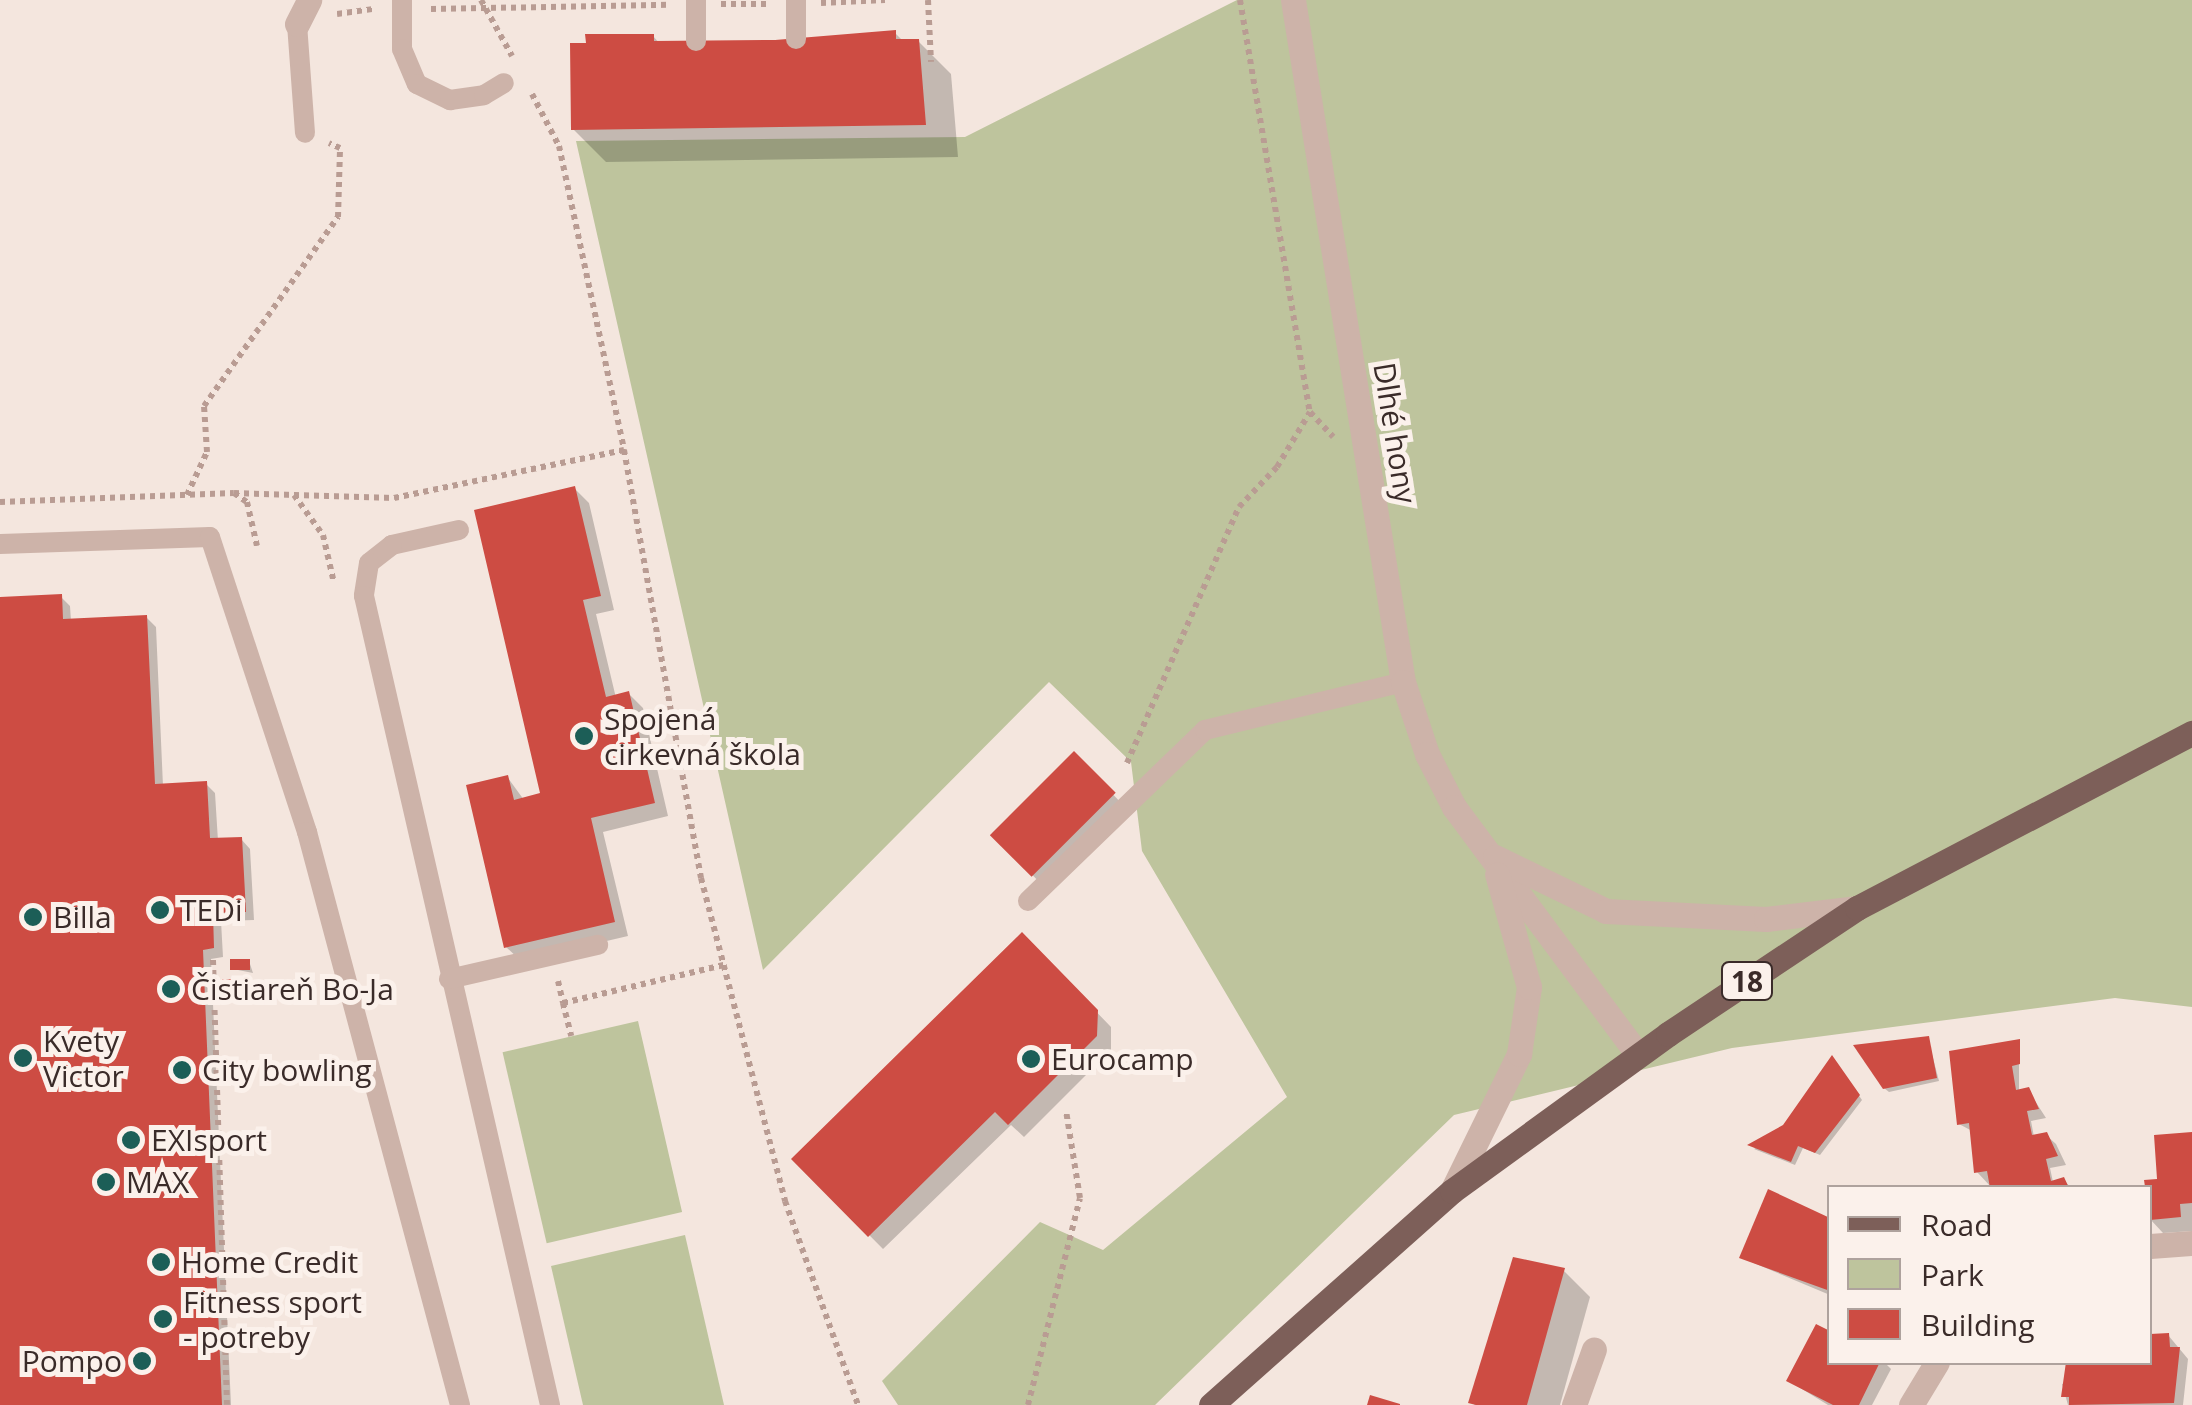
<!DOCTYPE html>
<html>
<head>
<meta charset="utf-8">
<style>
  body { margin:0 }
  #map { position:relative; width:2192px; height:1405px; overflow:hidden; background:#f4e6de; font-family:"Open Sans",sans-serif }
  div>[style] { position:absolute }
  .green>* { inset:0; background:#bec49d; transform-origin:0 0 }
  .shadow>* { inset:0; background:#0003; transform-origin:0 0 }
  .building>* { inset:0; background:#cd4c43; transform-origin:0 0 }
  .path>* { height:6px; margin-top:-3px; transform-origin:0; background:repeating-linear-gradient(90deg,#b99c93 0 5px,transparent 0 10px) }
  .service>* { height:20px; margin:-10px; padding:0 10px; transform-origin:10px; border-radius:10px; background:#cdb3a9 }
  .minor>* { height:25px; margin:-12.5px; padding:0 12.5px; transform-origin:12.5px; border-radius:12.5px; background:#cdb3a9 }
  .primary>* { height:25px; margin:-12.5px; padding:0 12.5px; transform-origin:12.5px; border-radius:12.5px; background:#7d5f59 }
  .dots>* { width:28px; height:28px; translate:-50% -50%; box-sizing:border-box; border:5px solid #fbf1eb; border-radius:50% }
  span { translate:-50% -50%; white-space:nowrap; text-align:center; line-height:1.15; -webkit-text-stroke:10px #fbf1eb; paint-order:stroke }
  .shield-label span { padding:2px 8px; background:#fbf1eb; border:2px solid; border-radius:8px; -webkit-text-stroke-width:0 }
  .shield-label { font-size:28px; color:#3a2b29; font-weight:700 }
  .street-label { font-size:30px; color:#3a2b29 }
  .poi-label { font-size:30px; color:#3a2b29 }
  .left { translate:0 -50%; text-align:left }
  .right { translate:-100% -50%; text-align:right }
  .legend { position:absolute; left:1827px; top:1185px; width:325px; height:180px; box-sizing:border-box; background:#fbf1eb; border:2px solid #aea29d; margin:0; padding:12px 18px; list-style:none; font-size:30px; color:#3a2b29 }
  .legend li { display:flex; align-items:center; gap:20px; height:50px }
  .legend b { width:50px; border:2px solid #aea29d }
</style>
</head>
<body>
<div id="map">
  <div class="green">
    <div style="clip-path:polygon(1237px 0,2192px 0,2192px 1007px,2115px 998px,1732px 1048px,1454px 1115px,1155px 1405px,898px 1405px,882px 1381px,1040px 1222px,1103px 1250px,1287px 1097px,1142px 851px,1131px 762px,1049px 682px,763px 970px,576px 141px,965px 137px)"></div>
    <div style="left:638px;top:1021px;width:196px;height:139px;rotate:77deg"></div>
    <div style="clip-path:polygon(685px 1235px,724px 1405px,583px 1405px,551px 1266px)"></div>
  </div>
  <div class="shadow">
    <div style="clip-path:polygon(895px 33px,903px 41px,918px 41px,951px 74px,958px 157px,606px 162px,573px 129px,653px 36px,660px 44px,775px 43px)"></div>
    <div style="clip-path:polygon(575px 489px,589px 503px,614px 610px,596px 614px,616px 698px,629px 694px,643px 708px,668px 816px,603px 832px,628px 936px,521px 961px,506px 947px,508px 778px,524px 800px,544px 795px)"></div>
    <div style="clip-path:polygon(61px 597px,70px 606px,71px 621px,146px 617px,156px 627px,163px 786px,206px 784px,215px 793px,218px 841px,241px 839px,250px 849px,254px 920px,221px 921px,223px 957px,211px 959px,231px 1405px,0 1405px,0 600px)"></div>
    <div style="left:1074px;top:754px;width:77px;height:114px;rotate:46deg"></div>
    <div style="clip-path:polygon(1022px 935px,1111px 1027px,1111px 1050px,1024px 1137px,1011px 1125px,883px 1249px,794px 1159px)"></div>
    <div style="clip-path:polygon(249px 961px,253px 973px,233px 969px)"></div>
    <div style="clip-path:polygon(249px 981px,254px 999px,225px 996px)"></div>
    <div style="clip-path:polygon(1928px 1039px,1939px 1081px,1889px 1092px,1884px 1088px)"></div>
    <div style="clip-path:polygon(2019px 1042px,2019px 1092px,2028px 1090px,2046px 1118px,2031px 1121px,2034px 1137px,2046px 1135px,2056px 1144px,2066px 1165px,2050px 1168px,2053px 1182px,2064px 1180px,2071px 1188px,1992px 1188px,1977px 1172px,1974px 1132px,1959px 1124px)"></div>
    <div style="clip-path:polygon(1836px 1062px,1862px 1100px,1820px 1155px,1803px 1148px,1795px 1165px,1754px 1149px,1785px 1127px)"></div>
    <div style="clip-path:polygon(2192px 1135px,2192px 1231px,2163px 1233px,2150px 1219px,2150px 1188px)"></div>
    <div style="clip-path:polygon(1830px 1221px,1830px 1295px,1742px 1258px)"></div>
    <div style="clip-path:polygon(1564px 1271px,1590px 1297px,1560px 1405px,1474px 1405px)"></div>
    <div style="clip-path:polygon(2168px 1335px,2188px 1359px,2183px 1405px,2068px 1405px,2062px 1384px,2150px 1362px,2150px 1337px)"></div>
    <div style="clip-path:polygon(1830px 1362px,1884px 1362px,1891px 1369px,1872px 1405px,1828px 1405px,1789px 1381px)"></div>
  </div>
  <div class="building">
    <div style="clip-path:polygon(896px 30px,896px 39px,919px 39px,926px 125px,571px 130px,570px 43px,586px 43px,585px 34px,654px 34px,654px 41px,775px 40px)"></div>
    <div style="clip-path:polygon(575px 486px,601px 596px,583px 600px,606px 697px,629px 691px,655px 803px,591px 818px,615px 922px,504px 948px,466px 785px,508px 775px,514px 800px,540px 793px,474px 510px)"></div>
    <div style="clip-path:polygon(62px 594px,63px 619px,147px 615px,155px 784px,207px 781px,210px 838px,242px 837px,246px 912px,213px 913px,214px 948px,203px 950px,222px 1405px,0 1405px,0 597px)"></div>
    <div style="left:1074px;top:751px;width:59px;height:119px;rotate:45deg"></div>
    <div style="clip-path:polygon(1022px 932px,1098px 1010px,1097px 1036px,1008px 1125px,995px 1112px,868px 1237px,791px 1159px)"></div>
    <div style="left:230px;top:959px;width:20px;height:11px"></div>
    <div style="left:222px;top:979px;width:28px;height:18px"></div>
    <div style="clip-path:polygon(1929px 1036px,1937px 1078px,1883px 1089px,1853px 1045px)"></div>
    <div style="clip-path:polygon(2020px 1039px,2020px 1064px,2012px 1066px,2016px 1090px,2029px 1087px,2039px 1109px,2027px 1111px,2032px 1135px,2047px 1132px,2058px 1156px,2046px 1159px,2051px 1181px,2064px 1177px,2069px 1188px,1990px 1188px,1987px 1171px,1974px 1173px,1969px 1123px,1957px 1125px,1949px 1051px)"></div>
    <div style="clip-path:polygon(1832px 1055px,1860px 1095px,1815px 1153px,1798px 1146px,1791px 1162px,1747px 1145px,1783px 1125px)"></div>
    <div style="clip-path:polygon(2192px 1132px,2192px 1203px,2180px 1204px,2181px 1217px,2150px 1220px,2144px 1180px,2157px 1179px,2154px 1135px)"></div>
    <div style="clip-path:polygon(1768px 1189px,1830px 1218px,1830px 1291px,1739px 1258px)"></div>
    <div style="clip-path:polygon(1513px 1257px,1565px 1268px,1527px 1405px,1476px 1405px,1468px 1403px)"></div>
    <div style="clip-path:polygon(1816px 1324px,1830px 1331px,1830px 1362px,1880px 1362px,1859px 1405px,1833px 1405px,1786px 1381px)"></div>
    <div style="clip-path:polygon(2169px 1333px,2170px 1347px,2180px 1347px,2174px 1403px,2069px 1405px,2069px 1397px,2061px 1397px,2066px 1362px,2150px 1362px,2150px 1334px)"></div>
    <div style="clip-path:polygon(1370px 1395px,1400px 1404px,1400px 1405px,1367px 1405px)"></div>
  </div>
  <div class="path">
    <div style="left:481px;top:0;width:64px;rotate:61deg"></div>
    <div style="left:928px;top:0;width:62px;rotate:87.2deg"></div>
    <div style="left:1240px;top:0;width:418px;rotate:80.4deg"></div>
    <div style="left:1310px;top:412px;width:34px;rotate:47deg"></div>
    <div style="left:821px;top:3px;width:64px;rotate:-2.7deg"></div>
    <div style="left:721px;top:4px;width:48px"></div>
    <div style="left:431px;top:9px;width:238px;rotate:-1deg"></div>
    <div style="left:337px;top:14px;width:37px;rotate:-8deg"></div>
    <div style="left:532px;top:94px;width:59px;rotate:62.6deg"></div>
    <div style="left:559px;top:146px;width:311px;rotate:77.9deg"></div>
    <div style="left:624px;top:450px;width:435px;rotate:79.8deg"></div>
    <div style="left:701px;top:878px;width:334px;rotate:75.4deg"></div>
    <div style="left:785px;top:1201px;width:217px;rotate:70.3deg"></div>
    <div style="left:234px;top:493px;width:160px;rotate:1.8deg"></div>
    <div style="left:394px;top:498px;width:235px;rotate:-11.8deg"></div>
    <div style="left:187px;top:495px;width:47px;rotate:-65.1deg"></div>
    <div style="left:207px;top:452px;width:46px;rotate:-93.7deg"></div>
    <div style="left:204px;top:406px;width:232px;rotate:-54.7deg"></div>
    <div style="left:338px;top:217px;width:69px;rotate:-88.3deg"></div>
    <div style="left:340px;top:148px;width:12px;rotate:-156deg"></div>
    <div style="left:294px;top:495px;width:49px;rotate:54.1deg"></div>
    <div style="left:323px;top:535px;width:49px;rotate:77.1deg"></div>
    <div style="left:0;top:502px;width:234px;rotate:-2.2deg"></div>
    <div style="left:234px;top:493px;width:16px;rotate:35deg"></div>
    <div style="left:247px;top:502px;width:45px;rotate:77.2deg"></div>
    <div style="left:1127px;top:763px;width:279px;rotate:-66.4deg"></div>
    <div style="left:1239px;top:507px;width:55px;rotate:-46.5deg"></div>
    <div style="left:1277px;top:467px;width:64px;rotate:-59deg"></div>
    <div style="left:213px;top:960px;width:445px;rotate:88.2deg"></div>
    <div style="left:558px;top:981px;width:23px;rotate:77deg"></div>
    <div style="left:563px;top:1003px;width:165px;rotate:-13.3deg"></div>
    <div style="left:563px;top:1003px;width:34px;rotate:76deg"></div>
    <div style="left:1028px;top:1405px;width:213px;rotate:-75.9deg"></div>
    <div style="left:1080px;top:1198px;width:88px;rotate:-99.1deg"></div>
  </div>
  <div class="service">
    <div style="left:402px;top:0;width:49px;rotate:90deg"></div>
    <div style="left:402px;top:49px;width:38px;rotate:67deg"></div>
    <div style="left:417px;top:84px;width:37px;rotate:26deg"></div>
    <div style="left:450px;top:100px;width:34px;rotate:-8deg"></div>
    <div style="left:484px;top:95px;width:23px;rotate:-31deg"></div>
    <div style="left:297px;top:24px;width:109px;rotate:85.8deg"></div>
    <div style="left:796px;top:39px;width:39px;rotate:-90deg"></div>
    <div style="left:696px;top:41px;width:41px;rotate:-90deg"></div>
    <div style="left:459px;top:530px;width:69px;rotate:167.4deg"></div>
    <div style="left:392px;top:545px;width:29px;rotate:142deg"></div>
    <div style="left:369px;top:563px;width:33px;rotate:99deg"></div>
    <div style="left:364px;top:596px;width:830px;rotate:77.05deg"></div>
    <div style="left:0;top:544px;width:210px;rotate:-1.9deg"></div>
    <div style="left:210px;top:537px;width:311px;rotate:71.8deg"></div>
    <div style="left:307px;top:832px;width:593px;rotate:75.05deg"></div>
    <div style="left:1028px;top:901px;width:246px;rotate:-44deg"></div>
    <div style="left:1205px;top:730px;width:204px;rotate:-13.6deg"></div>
    <div style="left:449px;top:979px;width:153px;rotate:-12.9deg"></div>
  </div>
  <div class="minor">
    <div style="left:1293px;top:0;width:691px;rotate:80.84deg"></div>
    <div style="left:1403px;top:682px;width:76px;rotate:71.6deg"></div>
    <div style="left:1427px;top:754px;width:59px;rotate:63deg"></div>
    <div style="left:1454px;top:807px;width:309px;rotate:53.4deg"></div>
    <div style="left:297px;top:24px;width:27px;rotate:-63deg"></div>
    <div style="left:1495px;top:857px;width:123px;rotate:25.9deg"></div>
    <div style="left:1606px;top:911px;width:160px;rotate:2.9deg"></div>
    <div style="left:1766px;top:919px;width:92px;rotate:-6.9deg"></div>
    <div style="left:1452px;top:1191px;width:153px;rotate:-63.9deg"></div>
    <div style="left:1519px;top:1054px;width:68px;rotate:-81.5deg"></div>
    <div style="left:1529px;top:987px;width:117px;rotate:-105.8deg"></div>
    <div style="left:2150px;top:1246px;width:42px;rotate:-4.1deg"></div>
    <div style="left:1574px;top:1405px;width:59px;rotate:-70.3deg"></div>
    <div style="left:1911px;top:1405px;width:50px;rotate:-58.8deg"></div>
  </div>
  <div class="primary">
    <div style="left:1211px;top:1405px;width:322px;rotate:-41.6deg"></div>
    <div style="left:1452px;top:1191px;width:267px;rotate:-36deg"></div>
    <div style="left:1668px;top:1034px;width:227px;rotate:-33.7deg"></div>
    <div style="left:1857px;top:908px;width:378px;rotate:-27.6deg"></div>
  </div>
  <div class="dots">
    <div style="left:584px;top:736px;background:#1c5e57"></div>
    <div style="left:160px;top:910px;background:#1c5e57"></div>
    <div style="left:33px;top:917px;background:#1c5e57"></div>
    <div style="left:171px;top:989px;background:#1c5e57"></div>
    <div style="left:23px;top:1058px;background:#1c5e57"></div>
    <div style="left:1031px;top:1059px;background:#1c5e57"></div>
    <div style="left:182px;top:1070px;background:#1c5e57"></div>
    <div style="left:131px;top:1140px;background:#1c5e57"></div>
    <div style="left:106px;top:1182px;background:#1c5e57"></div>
    <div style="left:161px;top:1262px;background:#1c5e57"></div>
    <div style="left:163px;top:1319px;background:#1c5e57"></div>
    <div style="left:142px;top:1361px;background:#1c5e57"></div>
  </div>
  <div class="shield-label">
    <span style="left:1747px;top:981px">18</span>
  </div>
  <div class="street-label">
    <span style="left:1395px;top:433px;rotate:81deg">Dlhé hony</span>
  </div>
  <div class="poi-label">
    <span class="left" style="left:604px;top:736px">Spojená<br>cirkevná škola</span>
    <span class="left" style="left:180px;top:910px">TEDi</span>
    <span class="left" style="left:53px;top:917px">Billa</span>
    <span class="left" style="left:191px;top:989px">Čistiareň Bo-Ja</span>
    <span class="left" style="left:43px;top:1058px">Kvety<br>Victor</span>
    <span class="left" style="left:1051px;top:1059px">Eurocamp</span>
    <span class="left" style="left:202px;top:1070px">City bowling</span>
    <span class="left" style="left:151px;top:1140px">EXIsport</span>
    <span class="left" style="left:126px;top:1182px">MAX</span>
    <span class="left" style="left:181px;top:1262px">Home Credit</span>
    <span class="left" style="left:183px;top:1319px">Fitness sport<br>- potreby</span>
    <span class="right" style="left:122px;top:1361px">Pompo</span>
  </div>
  <ul class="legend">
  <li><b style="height:12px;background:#7d5f59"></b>Road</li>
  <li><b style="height:28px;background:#bec49d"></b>Park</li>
  <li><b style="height:28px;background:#cd4c43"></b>Building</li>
  </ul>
</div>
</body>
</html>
